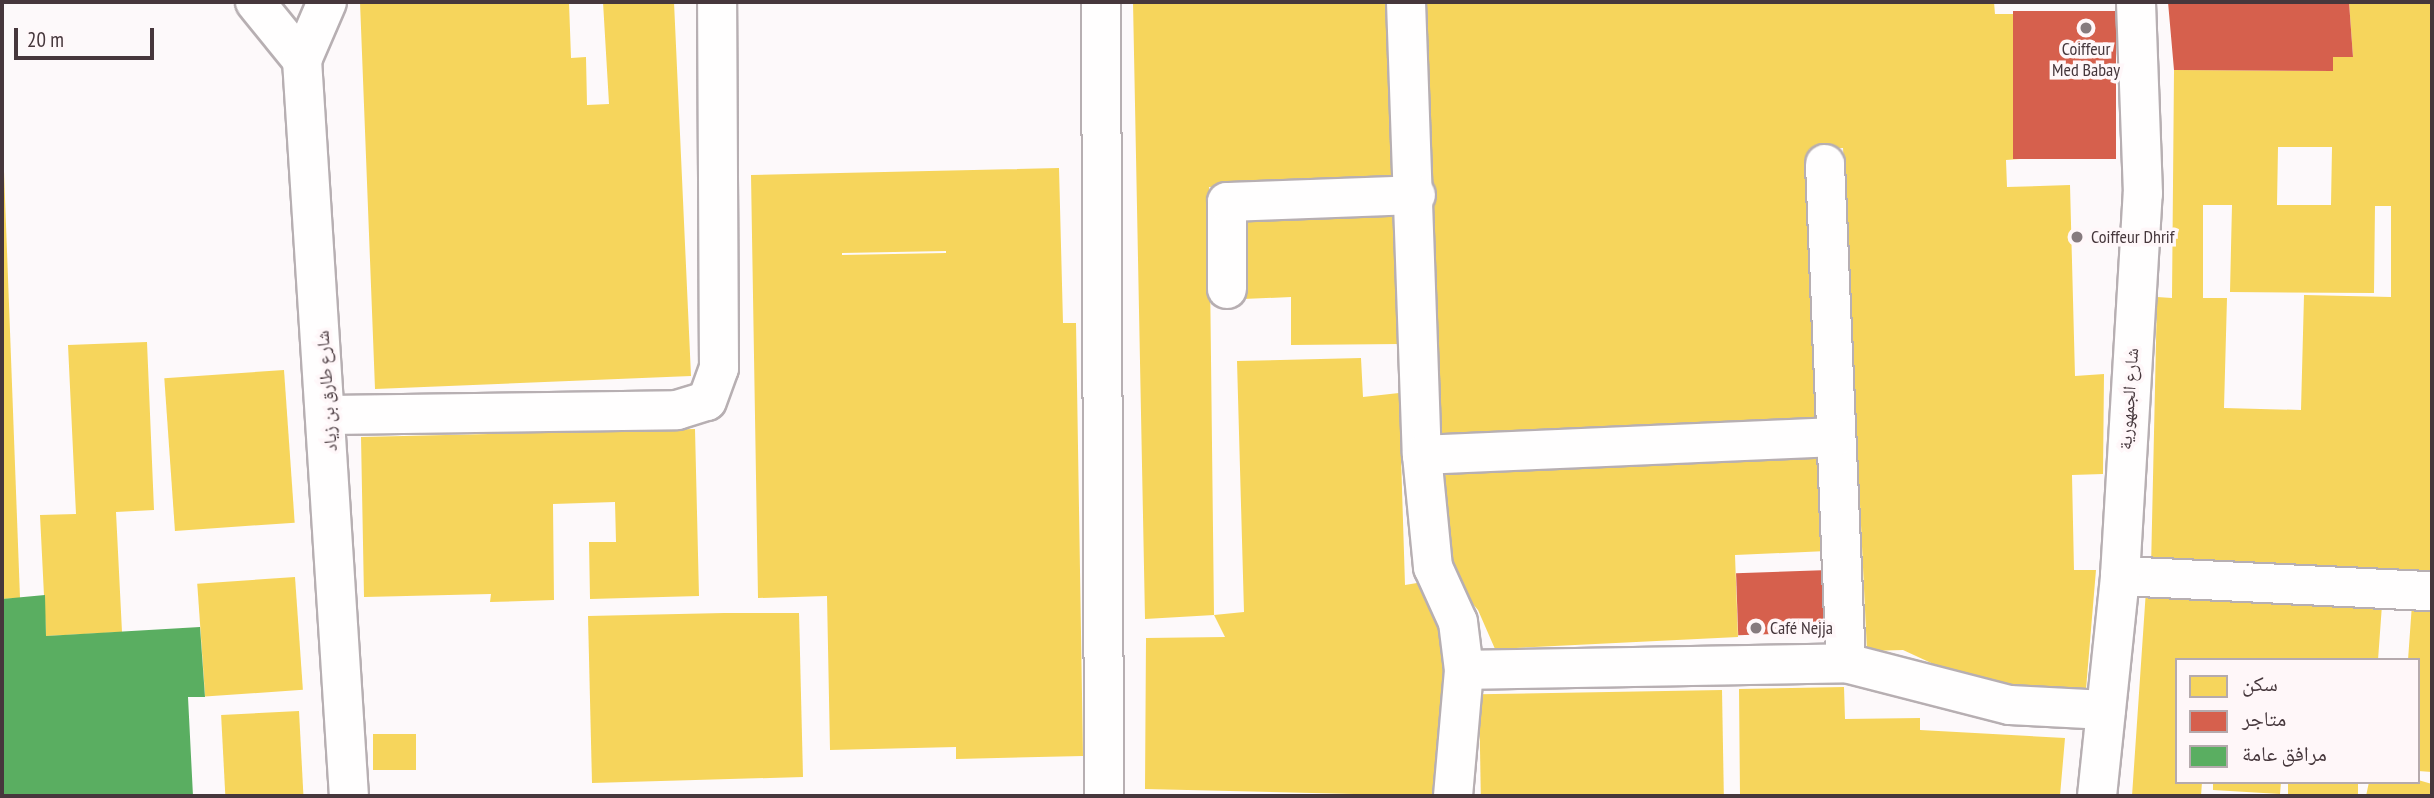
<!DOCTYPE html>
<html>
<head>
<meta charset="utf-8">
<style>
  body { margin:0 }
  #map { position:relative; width:2434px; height:798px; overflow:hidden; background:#fdf9fa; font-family:"PT Sans Narrow","Noto Naskh Arabic",sans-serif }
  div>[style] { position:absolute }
  .homes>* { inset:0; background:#f6d55c; transform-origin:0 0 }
  .shops>* { inset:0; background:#d6604d; transform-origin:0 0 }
  .public>* { inset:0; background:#5aae61 }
  .roads { filter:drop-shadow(2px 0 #b7afb2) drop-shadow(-2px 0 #b7afb2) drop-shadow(0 2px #b7afb2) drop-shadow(0 -2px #b7afb2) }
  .street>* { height:38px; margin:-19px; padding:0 19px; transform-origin:19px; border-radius:19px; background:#fffefe }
  .secondary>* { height:38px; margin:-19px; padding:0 19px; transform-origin:19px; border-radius:19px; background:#fffefe }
  .dots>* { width:19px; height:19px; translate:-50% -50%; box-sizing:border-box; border:4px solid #fff7f9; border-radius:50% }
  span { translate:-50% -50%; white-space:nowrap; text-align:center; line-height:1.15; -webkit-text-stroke:7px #fff7f9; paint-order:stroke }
  .poi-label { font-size:18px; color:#46373c }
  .left { translate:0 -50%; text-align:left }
  .street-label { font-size:18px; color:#46373c }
  .frame { position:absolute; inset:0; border:4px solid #46373c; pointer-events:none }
  .legend { position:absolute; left:2175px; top:658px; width:245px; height:126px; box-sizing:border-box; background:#fff7f9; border:2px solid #b5aaad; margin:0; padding:9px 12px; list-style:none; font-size:21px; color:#46373c }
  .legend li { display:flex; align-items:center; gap:14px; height:35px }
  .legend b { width:35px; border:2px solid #b5aaad }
  .scale { position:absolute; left:14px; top:28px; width:140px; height:32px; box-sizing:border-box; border:4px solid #46373c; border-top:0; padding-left:9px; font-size:21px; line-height:24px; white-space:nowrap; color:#46373c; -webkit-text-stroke:5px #fff7f9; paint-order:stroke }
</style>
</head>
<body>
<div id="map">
  <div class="homes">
    <div style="clip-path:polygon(360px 2px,569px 2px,571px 58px,586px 57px,587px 105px,609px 104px,603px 2px,674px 2px,691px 376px,375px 389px)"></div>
    <div style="clip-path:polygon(1133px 2px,1390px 2px,1397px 179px,1209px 187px,1214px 615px,1145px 619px)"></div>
    <div style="clip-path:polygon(1426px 2px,1994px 2px,1995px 14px,2013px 14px,2020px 159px,2006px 160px,2007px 187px,2070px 185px,2075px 376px,2104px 374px,2103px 474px,2072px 475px,2074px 570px,2096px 570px,2086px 689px,1979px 685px,1903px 650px,1867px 651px,1843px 148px,1809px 149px,1815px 425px,1437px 437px)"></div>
    <div style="clip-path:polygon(evenodd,2349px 2px,2432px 2px,2432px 573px,2151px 568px,2157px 297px,2172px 298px,2174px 70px,2333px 71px,2333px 57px,2353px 57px,2349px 2px,2278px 147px,2332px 147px,2331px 205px,2277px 205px,2278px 147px,2349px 2px,2203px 205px,2232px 205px,2230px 292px,2374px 293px,2375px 206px,2391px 206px,2391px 297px,2304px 295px,2301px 410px,2224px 408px,2227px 298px,2203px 298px,2203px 205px)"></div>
    <div style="clip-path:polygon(2px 118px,20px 598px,2px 599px)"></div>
    <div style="clip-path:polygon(evenodd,1059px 168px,1063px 323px,1076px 323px,1083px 756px,956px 759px,956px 747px,830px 750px,827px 596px,758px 598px,751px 175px,1059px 168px,946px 251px,946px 253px,842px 255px,842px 253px,946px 251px)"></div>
    <div style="clip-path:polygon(1398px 214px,1400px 344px,1291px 345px,1291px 297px,1243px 299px,1241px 218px)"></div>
    <div style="clip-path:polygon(147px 342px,154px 510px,116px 512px,122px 632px,46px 636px,40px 515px,76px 514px,68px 345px)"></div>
    <div style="clip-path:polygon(1361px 358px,1363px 397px,1399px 393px,1405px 585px,1417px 583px,1440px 619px,1451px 672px,1438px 796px,1145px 789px,1146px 638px,1225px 637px,1214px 615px,1244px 612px,1237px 361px)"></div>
    <div style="left:284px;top:370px;width:153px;height:120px;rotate:86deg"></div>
    <div style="clip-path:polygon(695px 429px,699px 596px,590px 599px,589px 542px,616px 542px,615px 502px,553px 504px,554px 600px,490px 602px,491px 594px,364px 597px,361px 437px)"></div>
    <div style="clip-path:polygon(1823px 450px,1827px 551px,1735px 555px,1738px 637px,1495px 649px,1478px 610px,1447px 574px,1441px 470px)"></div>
    <div style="left:295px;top:577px;width:113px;height:98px;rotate:86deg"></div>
    <div style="clip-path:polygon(2146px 590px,2382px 605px,2378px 660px,2177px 660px,2177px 782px,2202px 782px,2201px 796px,2132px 796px)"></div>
    <div style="clip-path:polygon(2412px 604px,2432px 606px,2432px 772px,2418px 771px,2418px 660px,2408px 660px)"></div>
    <div style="clip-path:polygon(724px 613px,799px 613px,803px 777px,592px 783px,588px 616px)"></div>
    <div style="clip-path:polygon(1844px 687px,1845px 719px,1920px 718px,1920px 730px,2065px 738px,2060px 796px,1740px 796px,1739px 689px)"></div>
    <div style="left:1722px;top:690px;width:106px;height:243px;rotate:89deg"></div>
    <div style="left:299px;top:711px;width:83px;height:78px;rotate:87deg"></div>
    <div style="left:373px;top:734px;width:43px;height:36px"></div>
    <div style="clip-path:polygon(2418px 780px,2432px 784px,2432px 796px,2366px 796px,2369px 782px)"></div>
    <div style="clip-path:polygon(2213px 782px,2281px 782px,2280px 794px,2213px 790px)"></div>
    <div style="left:2288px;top:782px;width:70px;height:14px"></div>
  </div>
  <div class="shops">
    <div style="clip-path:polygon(2168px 2px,2349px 2px,2353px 57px,2333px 57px,2333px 71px,2174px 70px)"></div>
    <div style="left:2116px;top:11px;width:148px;height:103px;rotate:90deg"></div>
    <div style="left:1829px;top:570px;width:62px;height:93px;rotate:88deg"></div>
  </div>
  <div class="public">
    <div style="clip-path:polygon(45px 595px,46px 636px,200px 627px,205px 697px,188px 697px,193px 796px,2px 796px,2px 599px)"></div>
  </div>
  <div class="roads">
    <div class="street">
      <div style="left:255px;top:2px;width:75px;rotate:51deg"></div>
      <div style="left:302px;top:60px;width:737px;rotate:86.35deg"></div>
      <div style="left:1101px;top:2px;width:794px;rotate:89.78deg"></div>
      <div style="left:1406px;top:2px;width:453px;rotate:88deg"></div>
      <div style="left:1422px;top:455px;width:113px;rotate:84.4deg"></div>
      <div style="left:1433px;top:567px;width:60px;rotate:65.6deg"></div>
      <div style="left:1458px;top:622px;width:48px;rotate:82.9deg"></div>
      <div style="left:302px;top:60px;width:63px;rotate:-66.7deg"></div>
      <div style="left:1825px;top:164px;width:499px;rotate:87.6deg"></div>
      <div style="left:1227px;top:289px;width:87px;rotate:-90deg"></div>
      <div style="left:1227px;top:202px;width:189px;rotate:-2.1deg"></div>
      <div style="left:329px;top:415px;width:348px;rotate:-0.8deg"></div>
      <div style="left:677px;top:410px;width:31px;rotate:-17deg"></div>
      <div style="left:707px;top:401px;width:35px;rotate:-70deg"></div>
      <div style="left:719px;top:368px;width:366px;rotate:-90.3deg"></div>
      <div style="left:1422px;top:455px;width:413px;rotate:-2.5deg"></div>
      <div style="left:2120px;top:576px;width:312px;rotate:2.8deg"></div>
      <div style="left:1453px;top:796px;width:126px;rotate:-85deg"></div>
      <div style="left:1464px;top:670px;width:382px;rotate:-1deg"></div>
      <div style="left:1846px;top:663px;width:169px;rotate:14.4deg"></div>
      <div style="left:2010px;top:705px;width:96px;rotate:3deg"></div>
    </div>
    <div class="secondary">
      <div style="left:2097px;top:796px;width:221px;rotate:-84deg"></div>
      <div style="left:2120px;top:576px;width:383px;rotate:-86.6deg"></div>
      <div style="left:2143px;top:194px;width:192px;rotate:-92.1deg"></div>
    </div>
  </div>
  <div class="dots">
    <div style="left:2086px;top:28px;background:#867b7e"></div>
    <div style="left:2077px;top:237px;background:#867b7e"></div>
    <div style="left:1756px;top:628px;background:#867b7e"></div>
  </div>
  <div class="poi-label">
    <span style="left:2086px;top:60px">Coiffeur<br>Med Babay</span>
    <span class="left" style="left:2091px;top:237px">Coiffeur Dhrif</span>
    <span class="left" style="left:1770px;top:628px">Café Nejja</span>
  </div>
  <div class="street-label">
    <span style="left:327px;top:391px;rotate:-94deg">شارع طارق بن زياد</span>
    <span style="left:2129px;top:399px;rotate:-86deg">شارع الجمهورية</span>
  </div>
  <div class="frame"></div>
  <ul class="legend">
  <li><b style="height:19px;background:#f6d55c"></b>سكن</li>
  <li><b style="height:19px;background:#d6604d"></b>متاجر</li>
  <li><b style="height:19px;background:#5aae61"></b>مرافق عامة</li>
  </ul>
  <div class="scale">20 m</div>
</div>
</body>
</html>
